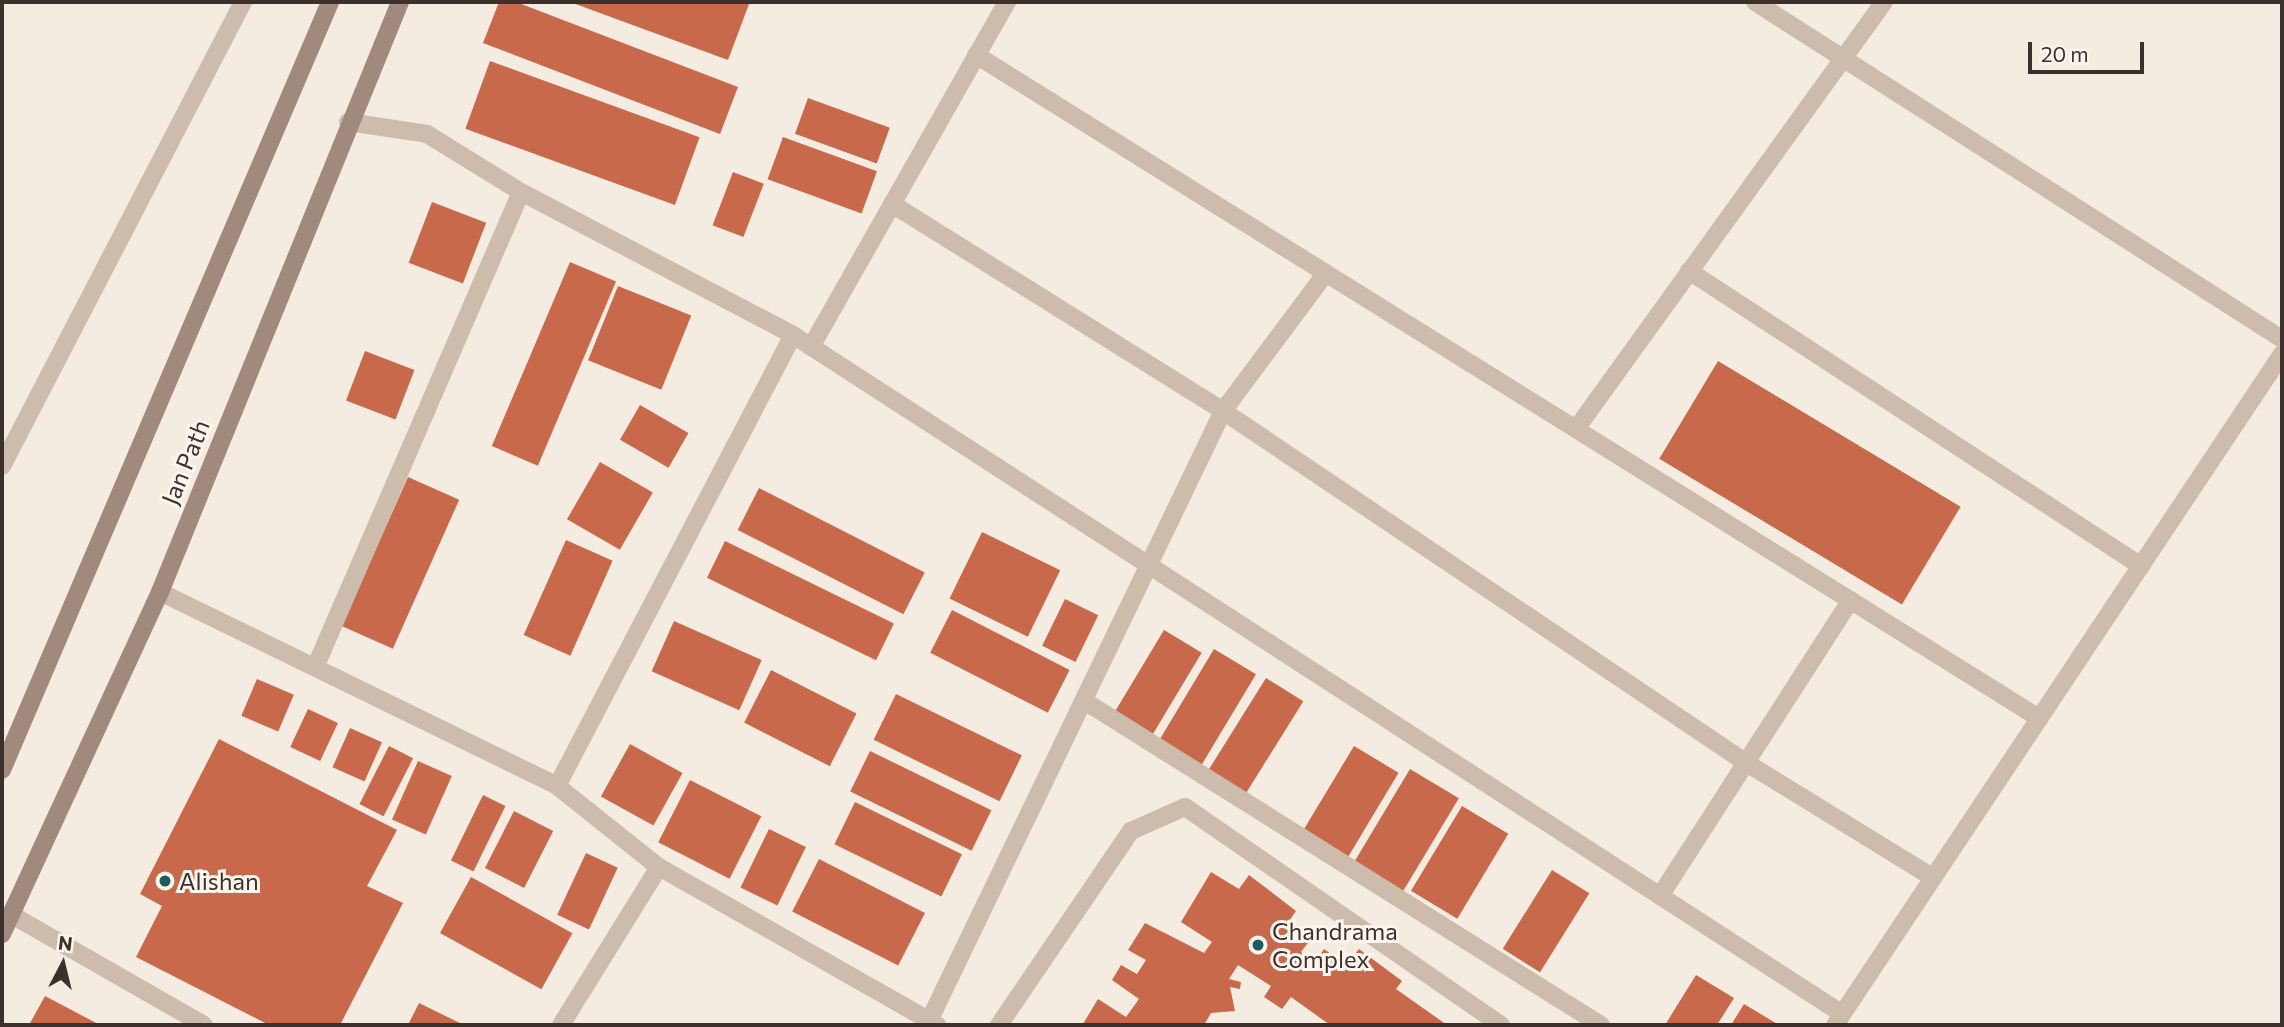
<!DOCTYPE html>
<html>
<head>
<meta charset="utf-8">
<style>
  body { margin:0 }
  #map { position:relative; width:2284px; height:1027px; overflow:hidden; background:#f4ebe1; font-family:Commissioner,sans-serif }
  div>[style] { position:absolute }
  .building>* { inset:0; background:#c8694b; transform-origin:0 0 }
  .street>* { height:18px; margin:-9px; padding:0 9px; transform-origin:9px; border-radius:9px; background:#cdbbac }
  .secondary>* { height:18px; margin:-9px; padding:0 9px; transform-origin:9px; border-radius:9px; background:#a18a7d }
  .dots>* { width:19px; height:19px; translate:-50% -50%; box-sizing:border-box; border:4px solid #fbf5ee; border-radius:50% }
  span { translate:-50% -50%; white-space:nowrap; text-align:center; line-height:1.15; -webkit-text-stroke:6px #fbf5ee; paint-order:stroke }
  .street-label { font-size:24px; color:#3b302b }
  .poi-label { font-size:24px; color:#3b302b }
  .left { translate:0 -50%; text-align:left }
  .frame { position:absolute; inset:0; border:4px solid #3b302b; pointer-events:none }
  .north { position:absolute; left:28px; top:929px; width:70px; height:70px; -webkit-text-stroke:5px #fbf5ee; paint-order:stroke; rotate:7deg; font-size:19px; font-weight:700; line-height:28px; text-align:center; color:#3b302b }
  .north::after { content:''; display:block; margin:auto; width:24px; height:32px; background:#3b302b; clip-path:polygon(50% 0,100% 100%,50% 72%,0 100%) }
  .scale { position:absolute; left:2028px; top:42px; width:116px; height:32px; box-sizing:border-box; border:4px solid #3b302b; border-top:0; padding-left:9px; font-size:21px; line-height:24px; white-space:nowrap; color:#3b302b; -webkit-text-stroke:5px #fbf5ee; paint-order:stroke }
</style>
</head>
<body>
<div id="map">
  <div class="building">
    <div style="clip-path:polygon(499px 2px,516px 2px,738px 87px,720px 134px,483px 43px)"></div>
    <div style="clip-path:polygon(570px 2px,743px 2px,749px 4px,728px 60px)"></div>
    <div style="left:490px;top:61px;width:223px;height:72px;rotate:20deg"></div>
    <div style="left:808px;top:98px;width:87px;height:38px;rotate:20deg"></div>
    <div style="left:783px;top:137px;width:100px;height:45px;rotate:20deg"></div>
    <div style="left:733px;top:172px;width:33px;height:57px;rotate:21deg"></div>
    <div style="left:432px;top:202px;width:58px;height:65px;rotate:21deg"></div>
    <div style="left:570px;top:262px;width:50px;height:200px;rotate:23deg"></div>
    <div style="left:618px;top:286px;width:79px;height:80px;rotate:22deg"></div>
    <div style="left:365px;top:351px;width:53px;height:53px;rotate:21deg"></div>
    <div style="left:1718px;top:361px;width:283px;height:114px;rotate:31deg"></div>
    <div style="left:640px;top:405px;width:56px;height:40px;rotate:30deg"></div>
    <div style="left:600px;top:462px;width:61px;height:66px;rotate:30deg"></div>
    <div style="left:408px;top:477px;width:56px;height:163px;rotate:24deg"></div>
    <div style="left:759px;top:488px;width:186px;height:47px;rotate:27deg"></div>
    <div style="left:982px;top:532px;width:87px;height:74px;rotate:26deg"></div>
    <div style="left:566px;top:540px;width:51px;height:104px;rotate:24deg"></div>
    <div style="left:725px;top:541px;width:188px;height:41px;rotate:26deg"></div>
    <div style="left:1065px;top:599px;width:37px;height:52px;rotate:26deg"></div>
    <div style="left:952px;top:610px;width:132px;height:48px;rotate:27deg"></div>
    <div style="left:674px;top:621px;width:96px;height:55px;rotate:24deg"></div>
    <div style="left:1164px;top:630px;width:44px;height:96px;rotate:31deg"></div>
    <div style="left:1214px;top:649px;width:49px;height:107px;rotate:31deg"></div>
    <div style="left:771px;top:670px;width:96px;height:59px;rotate:27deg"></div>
    <div style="left:1266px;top:678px;width:44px;height:108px;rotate:32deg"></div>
    <div style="left:257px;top:679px;width:40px;height:40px;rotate:23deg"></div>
    <div style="left:896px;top:694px;width:140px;height:51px;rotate:26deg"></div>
    <div style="left:308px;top:709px;width:33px;height:42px;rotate:25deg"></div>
    <div style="left:350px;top:728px;width:35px;height:43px;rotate:24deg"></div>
    <div style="clip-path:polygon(219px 739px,397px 830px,367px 886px,403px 903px,340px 1025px,269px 1025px,136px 957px,162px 906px,140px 894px)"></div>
    <div style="left:630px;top:744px;width:60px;height:60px;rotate:29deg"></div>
    <div style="left:389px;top:746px;width:27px;height:65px;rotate:27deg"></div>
    <div style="left:1354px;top:746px;width:52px;height:99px;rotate:31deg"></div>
    <div style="left:870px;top:751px;width:135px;height:45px;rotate:26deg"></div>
    <div style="left:418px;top:761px;width:37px;height:64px;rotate:24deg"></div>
    <div style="left:1410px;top:769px;width:57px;height:109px;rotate:31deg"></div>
    <div style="left:690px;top:780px;width:80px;height:70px;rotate:27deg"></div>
    <div style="left:483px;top:795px;width:25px;height:73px;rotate:26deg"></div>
    <div style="left:855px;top:802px;width:119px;height:47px;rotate:26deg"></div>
    <div style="left:1462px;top:806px;width:54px;height:99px;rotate:31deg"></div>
    <div style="left:514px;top:811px;width:44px;height:64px;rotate:27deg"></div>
    <div style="left:769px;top:829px;width:41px;height:65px;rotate:26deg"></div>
    <div style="left:586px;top:853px;width:35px;height:68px;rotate:25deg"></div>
    <div style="left:819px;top:859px;width:119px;height:59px;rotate:27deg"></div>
    <div style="left:1552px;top:870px;width:44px;height:93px;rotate:32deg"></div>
    <div style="clip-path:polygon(1211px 872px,1239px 889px,1249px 875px,1296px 911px,1287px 924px,1310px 940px,1301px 952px,1316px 962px,1324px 949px,1346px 965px,1359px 949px,1402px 981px,1396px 989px,1447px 1025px,1330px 1025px,1291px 997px,1282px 1009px,1264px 997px,1271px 986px,1238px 965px,1229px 979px,1241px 982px,1240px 989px,1230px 987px,1235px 1011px,1211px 1013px,1204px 1025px,1083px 1024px,1098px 999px,1126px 1017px,1139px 999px,1112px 980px,1121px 965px,1137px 974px,1146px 960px,1128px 950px,1145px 923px,1204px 953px,1212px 942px,1181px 922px)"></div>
    <div style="left:471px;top:877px;width:116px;height:64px;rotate:29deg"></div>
    <div style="clip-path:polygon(1696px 975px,1734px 998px,1717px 1025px,1665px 1025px)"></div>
    <div style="clip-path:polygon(45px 996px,100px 1025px,29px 1025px)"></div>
    <div style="clip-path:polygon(419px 1003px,464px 1025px,408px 1025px)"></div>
    <div style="clip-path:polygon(1744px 1004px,1779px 1025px,1731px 1025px)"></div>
  </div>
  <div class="street">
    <div style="left:1755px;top:2px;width:626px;rotate:32.6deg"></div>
    <div style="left:976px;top:55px;width:1253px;rotate:31.95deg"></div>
    <div style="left:348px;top:122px;width:80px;rotate:8.6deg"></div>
    <div style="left:427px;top:134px;width:110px;rotate:31.7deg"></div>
    <div style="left:521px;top:192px;width:307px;rotate:27.7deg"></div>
    <div style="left:793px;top:335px;width:1248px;rotate:32.9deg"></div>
    <div style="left:892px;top:204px;width:390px;rotate:32deg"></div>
    <div style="left:1223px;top:411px;width:629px;rotate:33.92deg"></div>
    <div style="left:1745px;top:762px;width:220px;rotate:31.6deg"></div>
    <div style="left:1689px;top:271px;width:540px;rotate:33.13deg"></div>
    <div style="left:811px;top:347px;width:397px;rotate:-60.4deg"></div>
    <div style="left:1576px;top:429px;width:526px;rotate:-54.2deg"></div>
    <div style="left:2px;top:466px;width:523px;rotate:-62.55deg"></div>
    <div style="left:160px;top:592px;width:442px;rotate:26deg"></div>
    <div style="left:557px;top:786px;width:130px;rotate:38.5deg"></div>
    <div style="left:659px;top:867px;width:320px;rotate:29.6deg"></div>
    <div style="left:317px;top:663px;width:513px;rotate:-66.58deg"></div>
    <div style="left:1086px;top:702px;width:608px;rotate:32.1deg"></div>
    <div style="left:557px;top:786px;width:509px;rotate:-62.38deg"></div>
    <div style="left:1660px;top:896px;width:352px;rotate:-57.2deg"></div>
    <div style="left:12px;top:915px;width:221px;rotate:29.8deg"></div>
    <div style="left:929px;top:1021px;width:677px;rotate:-64.27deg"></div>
    <div style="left:1223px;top:411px;width:172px;rotate:-53.3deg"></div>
    <div style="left:561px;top:1025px;width:186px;rotate:-58.2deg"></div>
    <div style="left:999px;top:1025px;width:235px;rotate:-55.8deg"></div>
    <div style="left:1131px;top:831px;width:59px;rotate:-24deg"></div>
    <div style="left:1185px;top:807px;width:384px;rotate:34.6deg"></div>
    <div style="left:1835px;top:1025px;width:806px;rotate:-56.33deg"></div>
  </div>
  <div class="secondary">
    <div style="left:2px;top:770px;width:835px;rotate:-66.87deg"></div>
    <div style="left:2px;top:934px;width:377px;rotate:-65.2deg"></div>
    <div style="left:160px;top:592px;width:637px;rotate:-67.86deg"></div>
  </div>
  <div class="dots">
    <div style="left:165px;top:881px;background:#1f5a5e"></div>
    <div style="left:1258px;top:945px;background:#1f5a5e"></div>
  </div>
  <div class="street-label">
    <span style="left:185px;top:462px;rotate:-68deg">Jan Path</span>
  </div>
  <div class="poi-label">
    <span class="left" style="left:179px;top:881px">Alishan</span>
    <span class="left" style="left:1272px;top:945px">Chandrama<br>Complex</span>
  </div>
  <div class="frame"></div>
  <div class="north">N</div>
  <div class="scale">20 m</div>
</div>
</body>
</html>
